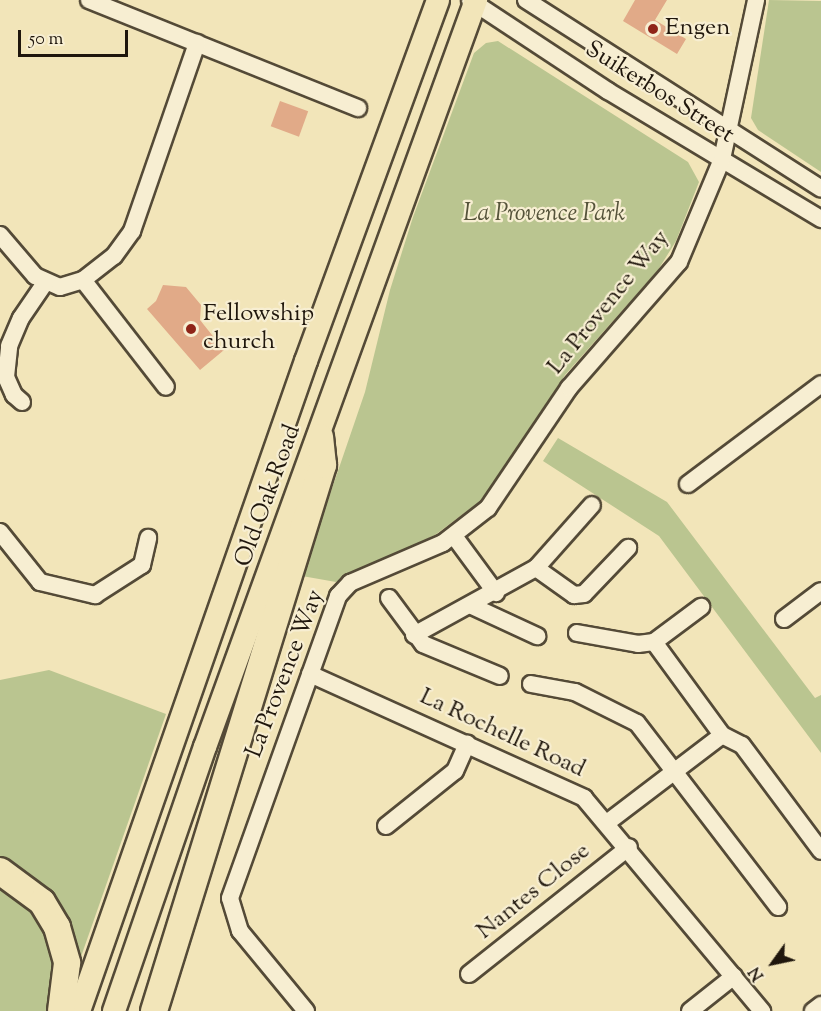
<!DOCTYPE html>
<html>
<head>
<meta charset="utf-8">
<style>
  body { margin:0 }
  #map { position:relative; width:821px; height:1011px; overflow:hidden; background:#f2e5b9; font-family:"Sorts Mill Goudy",serif }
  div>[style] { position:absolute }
  .green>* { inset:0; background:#bac590 }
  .building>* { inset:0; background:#e1aa88; transform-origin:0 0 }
  .roads { filter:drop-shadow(2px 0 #544a37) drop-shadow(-2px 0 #544a37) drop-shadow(0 2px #544a37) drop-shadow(0 -2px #544a37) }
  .minor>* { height:16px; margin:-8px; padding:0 8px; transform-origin:8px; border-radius:8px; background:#f7eed2 }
  .major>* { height:22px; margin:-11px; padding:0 11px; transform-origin:11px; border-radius:11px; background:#f2e5b9 }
  .highway>* { height:26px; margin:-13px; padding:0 13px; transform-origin:13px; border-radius:13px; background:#f2e5b9 }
  .dots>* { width:16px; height:16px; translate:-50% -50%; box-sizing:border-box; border:3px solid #f7eed2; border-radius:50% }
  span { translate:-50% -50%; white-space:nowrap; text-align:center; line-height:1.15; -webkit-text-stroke:4.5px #f7eed2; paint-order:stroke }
  .poi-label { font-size:24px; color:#1f160c }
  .left { translate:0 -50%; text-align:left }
  .street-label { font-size:24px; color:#1f160c }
  .park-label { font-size:24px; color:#55533a; font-style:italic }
  .north { position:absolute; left:743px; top:933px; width:60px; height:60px; -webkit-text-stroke:4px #f7eed2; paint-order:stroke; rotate:237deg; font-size:16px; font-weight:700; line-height:24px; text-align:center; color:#1f160c }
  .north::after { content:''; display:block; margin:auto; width:21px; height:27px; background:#1f160c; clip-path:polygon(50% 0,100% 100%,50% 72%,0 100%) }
  .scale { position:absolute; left:18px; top:30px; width:110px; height:27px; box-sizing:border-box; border:3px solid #1f160c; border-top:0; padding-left:8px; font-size:18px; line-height:21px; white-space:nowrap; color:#1f160c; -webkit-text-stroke:4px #f7eed2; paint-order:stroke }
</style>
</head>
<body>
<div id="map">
  <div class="green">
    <div style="clip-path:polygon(769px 0,821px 1px,821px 172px,758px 130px,751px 118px)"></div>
    <div style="clip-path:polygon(498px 41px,688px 162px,699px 182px,676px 241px,658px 270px,565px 375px,503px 472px,479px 502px,435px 535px,336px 582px,302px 576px,365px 392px,390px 290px,413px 217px,474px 53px,486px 43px)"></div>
    <div style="clip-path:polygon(558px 438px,667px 502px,815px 698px,821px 695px,821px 753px,659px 536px,543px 461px)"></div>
    <div style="clip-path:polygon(49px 670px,166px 714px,62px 1011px,0 1011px,0 680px)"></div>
  </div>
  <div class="building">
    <div style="clip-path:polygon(635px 0,667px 0,655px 20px,686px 39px,677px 54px,623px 21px)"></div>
    <div style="left:280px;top:101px;width:30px;height:27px;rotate:20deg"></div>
    <div style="clip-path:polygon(163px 285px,186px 287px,201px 305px,200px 320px,224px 350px,200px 370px,147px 309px,156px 301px)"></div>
  </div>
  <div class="roads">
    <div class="minor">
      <div style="left:89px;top:0;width:290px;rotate:21.9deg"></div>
      <div style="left:470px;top:0;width:165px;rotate:33.4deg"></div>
      <div style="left:608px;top:91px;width:249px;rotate:31deg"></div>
      <div style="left:526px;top:0;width:350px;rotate:32.6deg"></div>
      <div style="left:0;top:235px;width:54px;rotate:49.5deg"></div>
      <div style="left:35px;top:276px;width:27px;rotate:24deg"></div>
      <div style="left:60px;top:287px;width:24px;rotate:-17deg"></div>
      <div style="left:83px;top:280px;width:39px;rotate:-38deg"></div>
      <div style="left:114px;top:256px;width:31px;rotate:-54deg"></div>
      <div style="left:132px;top:231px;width:199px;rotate:-70.9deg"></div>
      <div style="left:83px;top:280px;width:135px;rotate:52.2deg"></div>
      <div style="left:22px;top:402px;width:11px;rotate:-139deg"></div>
      <div style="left:14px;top:395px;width:20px;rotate:-114deg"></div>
      <div style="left:6px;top:377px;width:31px;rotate:-84deg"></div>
      <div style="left:9px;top:346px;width:30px;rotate:-67deg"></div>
      <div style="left:21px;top:318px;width:42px;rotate:-55.6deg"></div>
      <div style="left:688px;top:484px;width:166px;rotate:-36.9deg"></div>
      <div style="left:0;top:532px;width:64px;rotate:51.3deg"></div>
      <div style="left:40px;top:582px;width:57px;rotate:13.3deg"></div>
      <div style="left:95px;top:595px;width:56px;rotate:-32.6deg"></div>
      <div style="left:142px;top:565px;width:28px;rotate:-77deg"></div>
      <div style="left:454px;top:536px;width:71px;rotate:53.6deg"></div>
      <div style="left:536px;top:568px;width:47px;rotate:35.4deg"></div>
      <div style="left:574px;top:595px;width:10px;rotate:-6deg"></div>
      <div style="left:584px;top:594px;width:64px;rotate:-46.3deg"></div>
      <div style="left:389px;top:598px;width:57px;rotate:53.5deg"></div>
      <div style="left:423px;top:644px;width:83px;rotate:22.6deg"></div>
      <div style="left:472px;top:606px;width:72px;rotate:24.8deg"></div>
      <div style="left:784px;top:619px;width:46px;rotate:-37.1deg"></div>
      <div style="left:577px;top:633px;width:62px;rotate:10.2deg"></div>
      <div style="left:638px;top:644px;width:16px;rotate:-7deg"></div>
      <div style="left:654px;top:642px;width:59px;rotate:-36.7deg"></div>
      <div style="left:414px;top:635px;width:139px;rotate:-28.8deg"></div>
      <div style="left:536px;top:568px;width:84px;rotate:-48.4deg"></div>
      <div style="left:654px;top:642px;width:115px;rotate:53.8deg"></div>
      <div style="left:722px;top:735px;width:22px;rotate:27deg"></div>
      <div style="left:742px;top:745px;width:132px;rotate:53.3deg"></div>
      <div style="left:310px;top:674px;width:301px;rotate:24.3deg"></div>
      <div style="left:584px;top:798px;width:278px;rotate:50.1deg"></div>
      <div style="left:531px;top:684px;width:45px;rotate:10.3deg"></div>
      <div style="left:575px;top:692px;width:69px;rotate:26.6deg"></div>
      <div style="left:637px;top:723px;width:232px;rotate:52.5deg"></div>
      <div style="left:608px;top:822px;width:143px;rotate:-37.3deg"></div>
      <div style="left:386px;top:826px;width:88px;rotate:-38.6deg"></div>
      <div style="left:455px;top:771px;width:30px;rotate:-66deg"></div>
      <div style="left:469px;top:974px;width:204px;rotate:-38.4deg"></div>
      <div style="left:306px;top:1011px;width:104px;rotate:-129.5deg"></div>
      <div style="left:240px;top:931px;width:34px;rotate:-107deg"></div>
      <div style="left:230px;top:898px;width:321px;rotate:-70.3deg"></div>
      <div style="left:338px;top:596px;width:18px;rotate:-47deg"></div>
      <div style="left:350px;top:583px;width:101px;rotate:-23.3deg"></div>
      <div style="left:443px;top:543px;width:57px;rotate:-37.9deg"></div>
      <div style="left:488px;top:508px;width:145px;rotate:-56deg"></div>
      <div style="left:569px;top:388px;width:167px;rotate:-48.9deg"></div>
      <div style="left:679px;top:262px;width:112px;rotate:-67.3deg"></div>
      <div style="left:722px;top:159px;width:163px;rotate:-77.9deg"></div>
      <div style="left:690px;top:1011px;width:56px;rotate:-38.5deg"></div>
      <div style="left:813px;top:1011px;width:10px;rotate:-37deg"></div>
    </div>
    <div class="major">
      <div style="left:79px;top:1011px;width:688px;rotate:-70.75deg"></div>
      <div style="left:306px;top:361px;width:384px;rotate:-69.9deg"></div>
      <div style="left:114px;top:1011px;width:279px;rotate:-71deg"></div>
      <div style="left:205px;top:747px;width:795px;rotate:-70.06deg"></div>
    </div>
    <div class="highway">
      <div style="left:0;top:871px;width:52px;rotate:36.4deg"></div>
      <div style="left:42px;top:902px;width:29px;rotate:59deg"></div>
      <div style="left:57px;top:927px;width:37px;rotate:74deg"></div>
      <div style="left:67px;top:963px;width:48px;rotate:97.1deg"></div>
      <div style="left:154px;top:1011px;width:572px;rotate:-72.8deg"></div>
      <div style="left:323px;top:465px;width:28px;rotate:-96deg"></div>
    </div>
  </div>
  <div class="dots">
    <div style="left:653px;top:29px;background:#8f2418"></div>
    <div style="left:191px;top:329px;background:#8f2418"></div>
  </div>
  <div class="poi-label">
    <span class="left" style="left:665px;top:29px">Engen</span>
    <span class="left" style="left:203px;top:329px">Fellowship<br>church</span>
  </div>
  <div class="street-label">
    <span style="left:659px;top:93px;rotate:32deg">Suikerbos Street</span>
    <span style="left:609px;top:303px;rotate:-51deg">La Provence Way</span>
    <span style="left:269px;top:496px;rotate:-70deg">Old Oak Road</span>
    <span style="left:286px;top:674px;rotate:-69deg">La Provence Way</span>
    <span style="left:502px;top:734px;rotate:25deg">La Rochelle Road</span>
    <span style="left:534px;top:892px;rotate:-39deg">Nantes Close</span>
  </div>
  <div class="park-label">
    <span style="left:544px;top:215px">La Provence Park</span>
  </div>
  <div class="north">N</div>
  <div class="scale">50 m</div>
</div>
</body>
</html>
